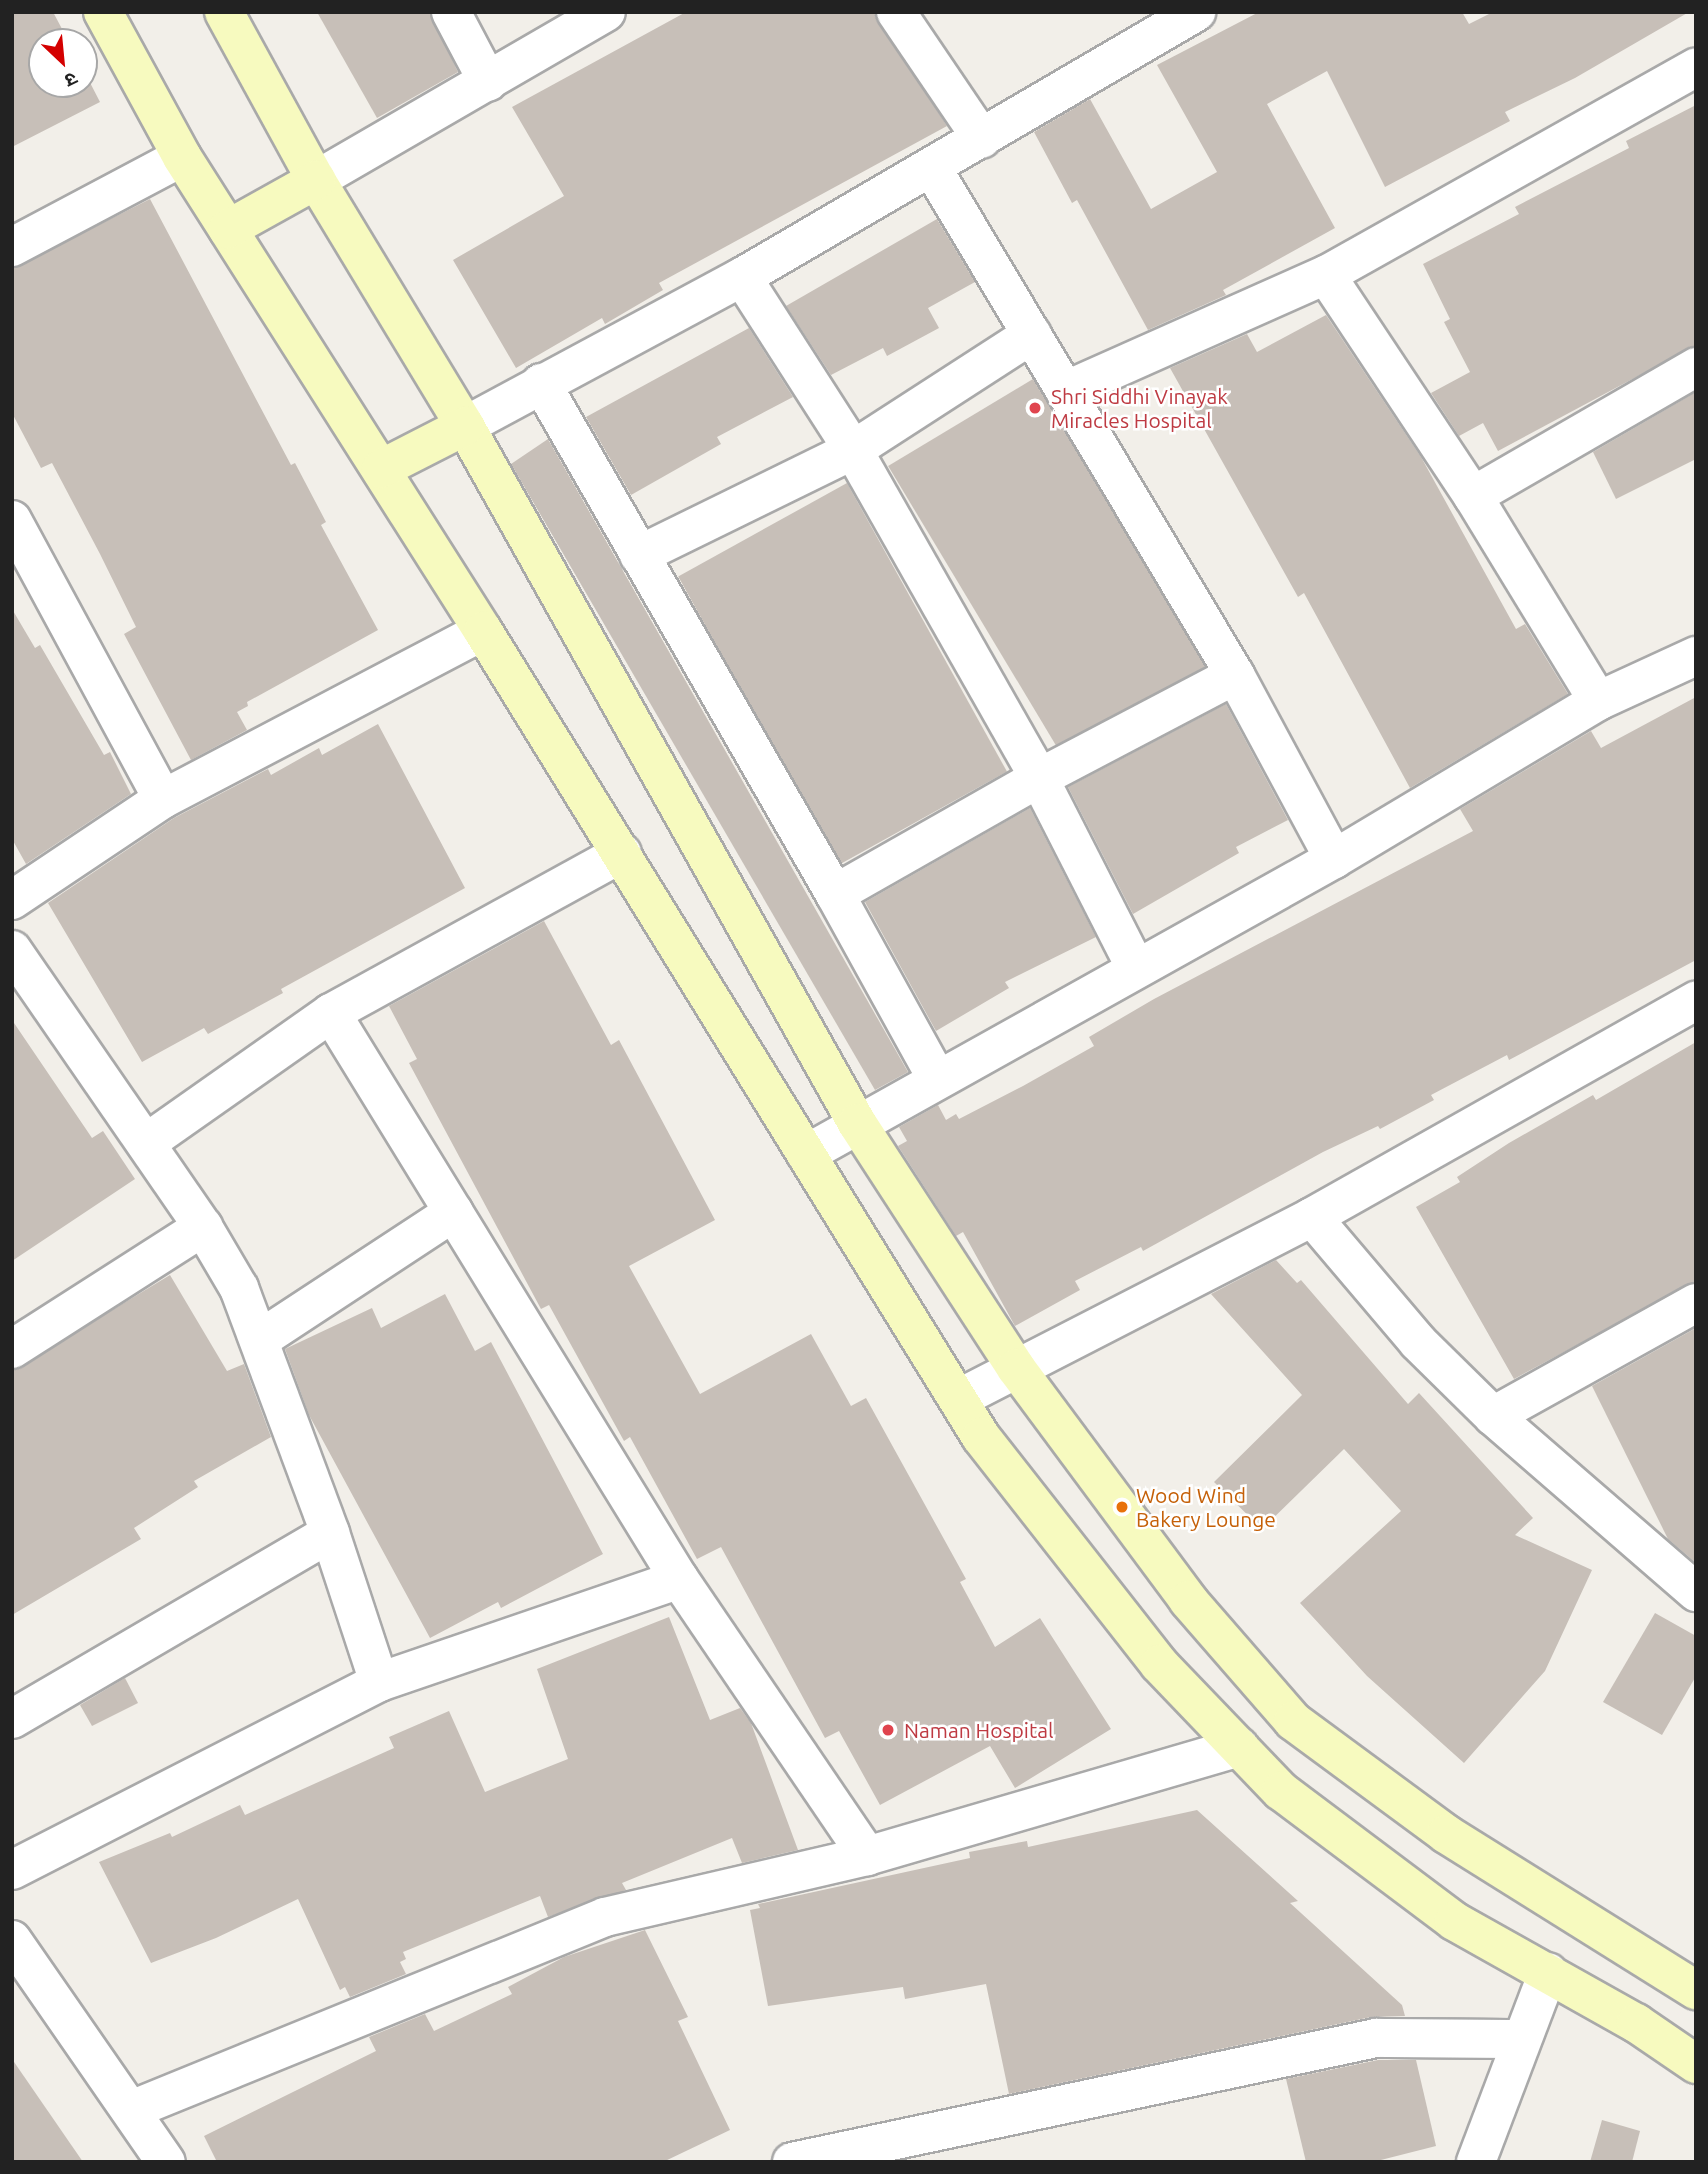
<!DOCTYPE html>
<html>
<head>
<meta charset="utf-8">
<style>
  body { margin:0 }
  #map { position:relative; width:1708px; height:2174px; overflow:hidden; background:#f2efe9; font-family:Ubuntu,"Noto Sans Devanagari",sans-serif }
  div>[style] { position:absolute }
  .building>* { inset:0; background:#c7bfb8; transform-origin:0 0 }
  .roads { filter:drop-shadow(2px 0 #a9a9a9) drop-shadow(-2px 0 #a9a9a9) drop-shadow(0 2px #a9a9a9) drop-shadow(0 -2px #a9a9a9) }
  .street>* { height:38px; margin:-19px; padding:0 19px; transform-origin:19px; border-radius:19px; background:#fff }
  .secondary>* { height:38px; margin:-19px; padding:0 19px; transform-origin:19px; border-radius:19px; background:#f7fabf }
  .dots>* { width:19px; height:19px; translate:-50% -50%; box-sizing:border-box; border:4px solid #fff; border-radius:50% }
  span { translate:-50% -50%; white-space:nowrap; text-align:center; line-height:1.15; -webkit-text-stroke:5px #fff; paint-order:stroke }
  .health-label { font-size:21px; color:#be3a42 }
  .left { translate:0 -50%; text-align:left }
  .food-label { font-size:21px; color:#c56008 }
  .frame { position:absolute; inset:0; border:14px solid #222; pointer-events:none }
  .north { position:absolute; left:28px; top:28px; width:70px; height:70px; box-sizing:border-box; background:#fff; border:2px solid #a7a7a7; border-radius:50%; rotate:154deg; font-size:19px; font-weight:700; line-height:28px; text-align:center; color:#222 }
  .north::after { content:''; display:block; margin:auto; width:24px; height:32px; background:#d40000; clip-path:polygon(50% 0,100% 100%,50% 72%,0 100%) }
</style>
</head>
<body>
<div id="map">
  <div class="building">
    <div style="clip-path:polygon(12px 12px,53px 12px,69px 42px,42px 42px,42px 84px,84px 84px,84px 71px,100px 102px,12px 147px)"></div>
    <div style="clip-path:polygon(317px 12px,429px 12px,458px 72px,377px 118px)"></div>
    <div style="clip-path:polygon(686px 12px,874px 12px,947px 126px,659px 283px,663px 290px,605px 324px,602px 318px,516px 368px,453px 260px,564px 196px,512px 107px)"></div>
    <div style="clip-path:polygon(1259px 12px,1462px 12px,1469px 24px,1493px 12px,1689px 12px,1575px 78px,1505px 112px,1510px 121px,1385px 187px,1327px 71px,1267px 104px,1335px 228px,1223px 290px,1226px 295px,1148px 330px,1077px 200px,1072px 203px,1034px 132px,1090px 99px,1151px 209px,1217px 172px,1157px 65px)"></div>
    <div style="clip-path:polygon(1696px 105px,1696px 345px,1498px 451px,1483px 423px,1459px 436px,1431px 393px,1470px 372px,1444px 322px,1450px 319px,1423px 264px,1519px 214px,1515px 207px,1629px 148px,1626px 141px)"></div>
    <div style="clip-path:polygon(150px 199px,291px 465px,295px 463px,326px 522px,321px 525px,378px 630px,247px 702px,248px 706px,237px 712px,247px 730px,191px 760px,124px 634px,136px 627px,100px 554px,52px 463px,41px 468px,12px 413px,12px 269px)"></div>
    <div style="clip-path:polygon(937px 219px,975px 282px,928px 308px,939px 328px,887px 356px,883px 348px,831px 375px,786px 306px)"></div>
    <div style="clip-path:polygon(1326px 315px,1421px 457px,1516px 629px,1525px 624px,1568px 694px,1410px 788px,1304px 593px,1298px 597px,1170px 368px,1247px 334px,1257px 352px)"></div>
    <div style="clip-path:polygon(749px 328px,793px 397px,717px 437px,721px 444px,631px 495px,586px 417px)"></div>
    <div style="left:1033px;top:379px;width:335px;height:169px;rotate:59deg"></div>
    <div style="clip-path:polygon(1696px 392px,1696px 459px,1616px 499px,1593px 452px)"></div>
    <div style="clip-path:polygon(548px 439px,908px 1072px,875px 1090px,511px 464px)"></div>
    <div style="left:847px;top:483px;width:330px;height:193px;rotate:61deg"></div>
    <div style="clip-path:polygon(12px 609px,35px 648px,40px 645px,104px 755px,110px 752px,131px 794px,26px 864px,12px 839px)"></div>
    <div style="clip-path:polygon(1696px 697px,1696px 960px,1509px 1060px,1507px 1055px,1431px 1095px,1434px 1100px,1380px 1129px,1378px 1126px,1323px 1152px,1143px 1251px,1141px 1247px,1075px 1281px,1080px 1290px,1015px 1326px,963px 1232px,956px 1236px,898px 1146px,907px 1141px,899px 1127px,938px 1105px,946px 1120px,956px 1114px,959px 1119px,1023px 1086px,1094px 1046px,1089px 1037px,1154px 999px,1473px 831px,1460px 809px,1591px 731px,1601px 748px)"></div>
    <div style="clip-path:polygon(1226px 704px,1288px 820px,1236px 847px,1239px 853px,1133px 914px,1068px 787px)"></div>
    <div style="clip-path:polygon(378px 724px,465px 888px,281px 989px,283px 993px,208px 1034px,204px 1028px,142px 1062px,48px 903px,174px 818px,268px 769px,271px 775px,319px 748px,322px 755px)"></div>
    <div style="clip-path:polygon(1030px 808px,1096px 937px,1005px 982px,1009px 988px,936px 1031px,865px 902px)"></div>
    <div style="clip-path:polygon(544px 921px,611px 1045px,619px 1040px,715px 1220px,629px 1266px,700px 1394px,811px 1334px,851px 1406px,866px 1398px,966px 1579px,960px 1582px,995px 1647px,1040px 1618px,1111px 1729px,1015px 1788px,990px 1746px,880px 1805px,839px 1731px,825px 1738px,721px 1547px,697px 1559px,630px 1437px,624px 1441px,549px 1305px,541px 1309px,409px 1063px,417px 1059px,389px 1006px)"></div>
    <div style="clip-path:polygon(12px 1020px,92px 1138px,103px 1131px,135px 1179px,12px 1261px)"></div>
    <div style="clip-path:polygon(1696px 1042px,1696px 1281px,1514px 1379px,1416px 1207px,1460px 1182px,1457px 1177px,1509px 1143px,1593px 1095px,1596px 1100px)"></div>
    <div style="clip-path:polygon(1276px 1260px,1297px 1283px,1301px 1280px,1408px 1404px,1419px 1393px,1533px 1518px,1515px 1535px,1592px 1570px,1545px 1671px,1464px 1763px,1367px 1676px,1300px 1603px,1401px 1511px,1344px 1449px,1262px 1529px,1214px 1482px,1302px 1395px,1211px 1294px)"></div>
    <div style="clip-path:polygon(170px 1275px,227px 1371px,244px 1364px,271px 1437px,194px 1481px,198px 1487px,134px 1528px,141px 1539px,12px 1615px,12px 1371px)"></div>
    <div style="clip-path:polygon(445px 1294px,475px 1351px,491px 1342px,603px 1554px,501px 1608px,498px 1602px,430px 1638px,309px 1415px,285px 1349px,372px 1308px,381px 1328px)"></div>
    <div style="clip-path:polygon(1696px 1328px,1696px 1563px,1668px 1539px,1592px 1386px)"></div>
    <div style="clip-path:polygon(1655px 1613px,1696px 1636px,1696px 1676px,1662px 1735px,1603px 1702px)"></div>
    <div style="clip-path:polygon(669px 1617px,710px 1720px,740px 1708px,751px 1723px,798px 1850px,742px 1863px,732px 1838px,622px 1883px,626px 1890px,548px 1917px,540px 1896px,403px 1952px,406px 1959px,400px 1962px,406px 1974px,350px 1997px,345px 1987px,340px 1990px,298px 1899px,216px 1938px,151px 1963px,99px 1862px,170px 1833px,172px 1837px,240px 1805px,245px 1815px,394px 1748px,389px 1737px,449px 1711px,485px 1792px,568px 1759px,537px 1669px)"></div>
    <div style="clip-path:polygon(125px 1678px,138px 1703px,92px 1726px,80px 1705px)"></div>
    <div style="clip-path:polygon(1197px 1810px,1298px 1901px,1290px 1903px,1402px 2005px,1405px 2016px,1371px 2017px,1009px 2094px,986px 1984px,905px 1999px,903px 1987px,768px 2006px,750px 1910px,760px 1908px,758px 1904px,970px 1858px,969px 1852px,1027px 1841px,1028px 1847px)"></div>
    <div style="clip-path:polygon(645px 1930px,688px 2017px,678px 2021px,730px 2130px,663px 2162px,217px 2162px,204px 2136px,376px 2051px,369px 2037px,425px 2014px,434px 2031px,512px 1994px,508px 1987px,564px 1957px)"></div>
    <div style="clip-path:polygon(12px 2059px,83px 2162px,12px 2162px)"></div>
    <div style="clip-path:polygon(1378px 2060px,1416px 2060px,1436px 2146px,1373px 2162px,1306px 2162px,1286px 2079px)"></div>
    <div style="clip-path:polygon(1602px 2120px,1640px 2131px,1632px 2162px,1590px 2162px)"></div>
  </div>
  <div class="roads">
    <div class="street">
      <div style="left:451px;top:12px;width:79px;rotate:62.1deg"></div>
      <div style="left:896px;top:12px;width:153px;rotate:55.9deg"></div>
      <div style="left:932px;top:168px;width:591px;rotate:59.14deg"></div>
      <div style="left:1235px;top:675px;width:209px;rotate:61.7deg"></div>
      <div style="left:316px;top:180px;width:335px;rotate:-30.1deg"></div>
      <div style="left:12px;top:247px;width:192px;rotate:-27.9deg"></div>
      <div style="left:1326px;top:275px;width:265px;rotate:56.4deg"></div>
      <div style="left:1473px;top:496px;width:240px;rotate:58.6deg"></div>
      <div style="left:742px;top:277px;width:206px;rotate:57.3deg"></div>
      <div style="left:853px;top:450px;width:377px;rotate:60.4deg"></div>
      <div style="left:1039px;top:778px;width:213px;rotate:63deg"></div>
      <div style="left:541px;top:383px;width:590px;rotate:60.09deg"></div>
      <div style="left:835px;top:894px;width:235px;rotate:-29.6deg"></div>
      <div style="left:1039px;top:778px;width:221px;rotate:-27.7deg"></div>
      <div style="left:1065px;top:391px;width:286px;rotate:-24deg"></div>
      <div style="left:1326px;top:275px;width:424px;rotate:-29.3deg"></div>
      <div style="left:465px;top:426px;width:315px;rotate:-28.3deg"></div>
      <div style="left:742px;top:277px;width:526px;rotate:-30.27deg"></div>
      <div style="left:1473px;top:496px;width:258px;rotate:-30deg"></div>
      <div style="left:12px;top:520px;width:317px;rotate:61.6deg"></div>
      <div style="left:639px;top:555px;width:238px;rotate:-26.1deg"></div>
      <div style="left:853px;top:450px;width:213px;rotate:-32.9deg"></div>
      <div style="left:835px;top:894px;width:211px;rotate:61.1deg"></div>
      <div style="left:12px;top:900px;width:182px;rotate:-33.8deg"></div>
      <div style="left:163px;top:799px;width:361px;rotate:-27.7deg"></div>
      <div style="left:12px;top:950px;width:336px;rotate:55.4deg"></div>
      <div style="left:203px;top:1227px;width:71px;rotate:59.5deg"></div>
      <div style="left:239px;top:1288px;width:261px;rotate:69.6deg"></div>
      <div style="left:330px;top:1533px;width:157px;rotate:71.8deg"></div>
      <div style="left:331px;top:1013px;width:664px;rotate:58.42deg"></div>
      <div style="left:679px;top:1579px;width:335px;rotate:55.8deg"></div>
      <div style="left:146px;top:1143px;width:226px;rotate:-35.1deg"></div>
      <div style="left:331px;top:1013px;width:332px;rotate:-28.8deg"></div>
      <div style="left:806px;top:1154px;width:605px;rotate:-29.19deg"></div>
      <div style="left:1334px;top:859px;width:308px;rotate:-30.9deg"></div>
      <div style="left:1598px;top:701px;width:108px;rotate:-24.7deg"></div>
      <div style="left:1312px;top:1217px;width:164px;rotate:49.7deg"></div>
      <div style="left:1418px;top:1342px;width:105px;rotate:44.6deg"></div>
      <div style="left:1493px;top:1416px;width:269px;rotate:40.9deg"></div>
      <div style="left:259px;top:1340px;width:233px;rotate:-33.3deg"></div>
      <div style="left:12px;top:1349px;width:227px;rotate:-32.6deg"></div>
      <div style="left:958px;top:1399px;width:398px;rotate:-27.2deg"></div>
      <div style="left:1312px;top:1217px;width:441px;rotate:-29.4deg"></div>
      <div style="left:1493px;top:1416px;width:232px;rotate:-29.1deg"></div>
      <div style="left:12px;top:1719px;width:368px;rotate:-30.3deg"></div>
      <div style="left:12px;top:1870px;width:412px;rotate:-27.1deg"></div>
      <div style="left:379px;top:1682px;width:317px;rotate:-18.9deg"></div>
      <div style="left:12px;top:1940px;width:270px;rotate:55.3deg"></div>
      <div style="left:131px;top:2110px;width:512px;rotate:-22.15deg"></div>
      <div style="left:605px;top:1917px;width:269px;rotate:-13.1deg"></div>
      <div style="left:867px;top:1856px;width:388px;rotate:-16.3deg"></div>
      <div style="left:792px;top:2162px;width:597px;rotate:-11.99deg"></div>
      <div style="left:1376px;top:2038px;width:146px;rotate:0.4deg"></div>
      <div style="left:1476px;top:2162px;width:203px;rotate:-69.2deg"></div>
    </div>
    <div class="secondary">
      <div style="left:103px;top:12px;width:165px;rotate:61.4deg"></div>
      <div style="left:182px;top:157px;width:561px;rotate:57.58deg"></div>
      <div style="left:483px;top:631px;width:947px;rotate:58.29deg"></div>
      <div style="left:981px;top:1437px;width:288px;rotate:51.9deg"></div>
      <div style="left:1159px;top:1664px;width:176px;rotate:46.2deg"></div>
      <div style="left:1281px;top:1791px;width:216px;rotate:36.9deg"></div>
      <div style="left:1454px;top:1921px;width:209px;rotate:29.3deg"></div>
      <div style="left:1636px;top:2023px;width:73px;rotate:34.3deg"></div>
      <div style="left:224px;top:12px;width:192px;rotate:61.3deg"></div>
      <div style="left:316px;top:180px;width:288px;rotate:58.8deg"></div>
      <div style="left:465px;top:426px;width:800px;rotate:60.65deg"></div>
      <div style="left:857px;top:1123px;width:292px;rotate:57deg"></div>
      <div style="left:1016px;top:1368px;width:289px;rotate:53.4deg"></div>
      <div style="left:1188px;top:1600px;width:160px;rotate:49deg"></div>
      <div style="left:1293px;top:1721px;width:190px;rotate:36.4deg"></div>
      <div style="left:1446px;top:1834px;width:295px;rotate:32deg"></div>
      <div style="left:228px;top:229px;width:101px;rotate:-29.1deg"></div>
      <div style="left:381px;top:469px;width:94px;rotate:-27.1deg"></div>
    </div>
  </div>
  <div class="dots">
    <div style="left:1035px;top:408px;background:#e0444e"></div>
    <div style="left:1122px;top:1507px;background:#e8710a"></div>
    <div style="left:888px;top:1730px;background:#e0444e"></div>
  </div>
  <div class="health-label">
    <span class="left" style="left:1051px;top:408px">Shri Siddhi Vinayak<br>Miracles Hospital</span>
    <span class="left" style="left:904px;top:1730px">Naman Hospital</span>
  </div>
  <div class="food-label">
    <span class="left" style="left:1136px;top:1507px">Wood Wind<br>Bakery Lounge</span>
  </div>
  <div class="frame"></div>
  <div class="north">उ</div>
</div>
</body>
</html>
